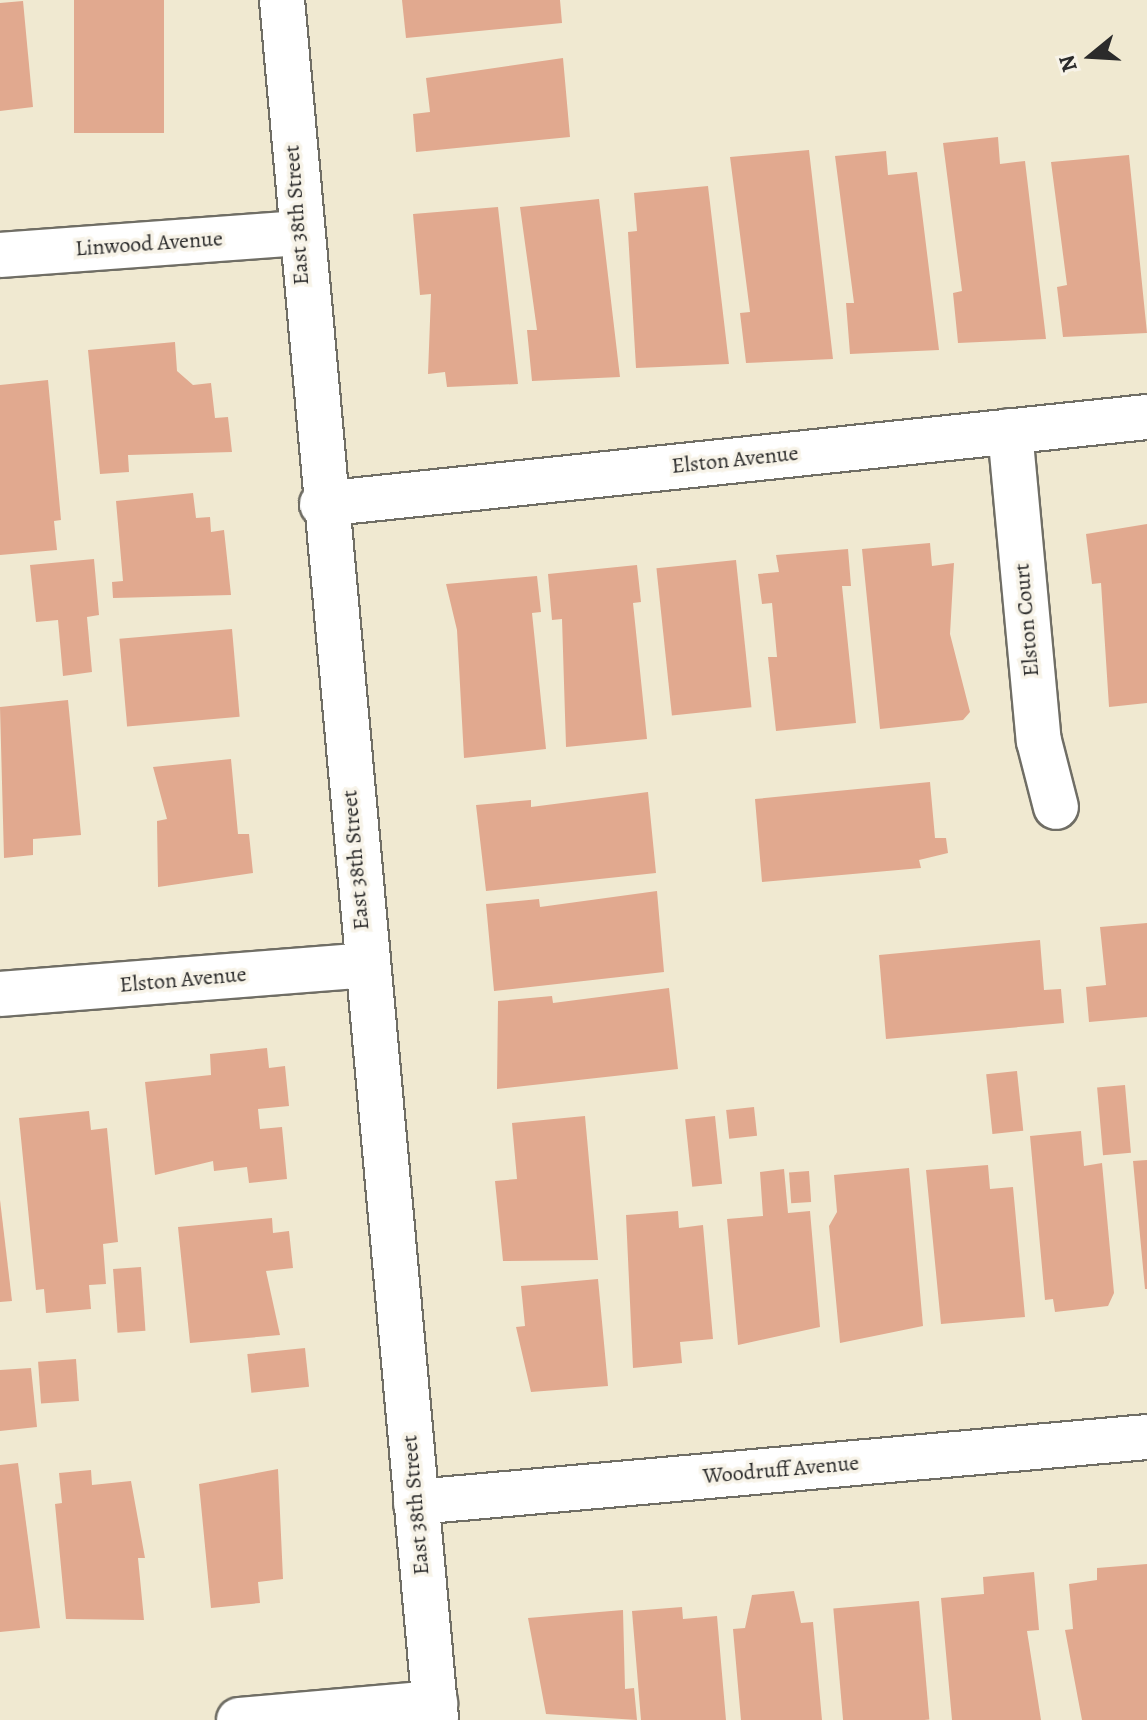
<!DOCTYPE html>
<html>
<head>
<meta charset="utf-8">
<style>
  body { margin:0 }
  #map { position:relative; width:1147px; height:1720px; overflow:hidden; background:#f0e9d1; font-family:Alegreya,serif }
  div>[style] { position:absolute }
  .building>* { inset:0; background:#e1a98f; transform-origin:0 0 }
  .roads { filter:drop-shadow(2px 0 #706e65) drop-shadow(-2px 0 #706e65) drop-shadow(0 2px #706e65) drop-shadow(0 -2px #706e65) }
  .minor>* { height:44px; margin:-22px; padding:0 22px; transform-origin:22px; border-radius:22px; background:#fff }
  span { translate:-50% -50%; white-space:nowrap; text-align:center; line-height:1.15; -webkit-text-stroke:7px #f7f3e8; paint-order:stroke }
  .street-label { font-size:22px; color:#2b2b2b }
  .north { position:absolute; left:1051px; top:16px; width:80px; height:80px; -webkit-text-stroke:6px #f7f3e8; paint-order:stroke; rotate:252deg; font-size:22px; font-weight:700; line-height:32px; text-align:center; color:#2b2b2b }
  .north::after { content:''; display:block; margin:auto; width:28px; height:36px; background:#2b2b2b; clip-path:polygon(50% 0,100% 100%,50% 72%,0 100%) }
</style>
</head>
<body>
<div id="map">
  <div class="building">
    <div style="left:74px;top:0;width:90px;height:133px"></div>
    <div style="clip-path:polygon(402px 0,560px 0,562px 23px,406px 38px)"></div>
    <div style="clip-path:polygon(23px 1px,33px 107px,0 111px,0 3px)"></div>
    <div style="clip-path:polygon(563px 58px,570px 137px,416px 152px,413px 114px,430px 112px,426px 78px)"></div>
    <div style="clip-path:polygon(998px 137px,1000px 164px,1025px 161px,1046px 339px,958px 343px,953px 293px,962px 291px,943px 143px)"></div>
    <div style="clip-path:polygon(809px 150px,833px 359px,746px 363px,740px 313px,750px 312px,730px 157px)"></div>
    <div style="clip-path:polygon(886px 151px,888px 175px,917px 172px,939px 350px,850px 354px,846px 303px,854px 303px,835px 156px)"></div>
    <div style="clip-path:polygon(1129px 155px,1147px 333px,1063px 337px,1057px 287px,1067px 285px,1051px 162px)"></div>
    <div style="clip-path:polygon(708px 186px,729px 364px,636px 368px,628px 232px,637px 231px,634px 193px)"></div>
    <div style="clip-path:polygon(599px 199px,620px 377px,532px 381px,527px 330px,537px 330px,520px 207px)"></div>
    <div style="clip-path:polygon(498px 207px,518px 384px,447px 387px,445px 372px,428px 374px,431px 294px,420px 295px,413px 214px)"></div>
    <div style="clip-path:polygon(175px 342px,177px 371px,193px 385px,211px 383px,215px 418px,228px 417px,232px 452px,128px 455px,129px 472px,100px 474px,88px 350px)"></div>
    <div style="clip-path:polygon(48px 380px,61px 520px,54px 521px,57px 550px,0 555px,0 385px)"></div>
    <div style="clip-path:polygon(193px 493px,196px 518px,210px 517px,211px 532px,224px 530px,231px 595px,113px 598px,112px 582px,123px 581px,116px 501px)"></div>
    <div style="clip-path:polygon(1147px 524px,1147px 703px,1109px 707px,1101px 583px,1092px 584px,1086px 534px)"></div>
    <div style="clip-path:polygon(930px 543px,932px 566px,954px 563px,950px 634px,970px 712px,963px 720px,880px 729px,862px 549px)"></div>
    <div style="clip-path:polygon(848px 549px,851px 586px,842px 586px,856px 723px,776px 731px,768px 657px,777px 657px,772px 603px,762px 604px,758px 574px,779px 572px,776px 555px)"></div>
    <div style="clip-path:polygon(94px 559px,99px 615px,87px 617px,92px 672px,63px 676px,58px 620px,36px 622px,30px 565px)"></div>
    <div style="left:736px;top:560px;width:148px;height:80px;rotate:84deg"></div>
    <div style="clip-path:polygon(637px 565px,641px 602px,633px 603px,647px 739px,566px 747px,562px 619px,552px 620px,548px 574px)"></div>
    <div style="clip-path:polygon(537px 576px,541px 612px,532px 613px,546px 749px,464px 758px,457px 630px,446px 584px)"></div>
    <div style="left:232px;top:629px;width:88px;height:113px;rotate:85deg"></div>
    <div style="clip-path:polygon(68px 700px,81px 835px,33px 839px,33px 855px,4px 858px,0 707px)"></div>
    <div style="clip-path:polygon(231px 759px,238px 834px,249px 834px,253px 873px,158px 887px,157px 821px,167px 819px,153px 767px)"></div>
    <div style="clip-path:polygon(930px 782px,935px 838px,946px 838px,948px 853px,919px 860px,921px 868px,762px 882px,755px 799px)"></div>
    <div style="clip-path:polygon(648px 792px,656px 873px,486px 891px,476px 805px,531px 800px,531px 807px)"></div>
    <div style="clip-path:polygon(657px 891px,664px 972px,494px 991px,486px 904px,539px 899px,540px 907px)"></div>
    <div style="clip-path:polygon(1147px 923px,1147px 1017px,1089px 1022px,1086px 987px,1106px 985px,1100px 927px)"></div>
    <div style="clip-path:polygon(1040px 940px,1044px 990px,1061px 989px,1064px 1023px,886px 1039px,879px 955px)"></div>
    <div style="clip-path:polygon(669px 988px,678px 1069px,497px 1089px,498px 1001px,552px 996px,553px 1003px)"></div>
    <div style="clip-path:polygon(267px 1048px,269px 1068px,285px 1066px,289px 1106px,258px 1109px,260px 1129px,282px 1127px,287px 1179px,249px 1183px,247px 1167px,214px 1171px,213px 1161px,155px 1175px,145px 1082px,211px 1075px,210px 1054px)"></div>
    <div style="left:1017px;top:1071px;width:60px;height:31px;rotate:84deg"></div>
    <div style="left:1125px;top:1085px;width:68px;height:28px;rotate:85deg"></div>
    <div style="left:754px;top:1107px;width:29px;height:28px;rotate:84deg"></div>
    <div style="clip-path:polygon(89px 1111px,91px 1130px,107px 1128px,118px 1242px,103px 1244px,106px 1284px,89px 1285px,91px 1309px,46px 1313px,44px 1289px,36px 1290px,19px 1118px)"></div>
    <div style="clip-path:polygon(585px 1116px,598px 1260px,503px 1261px,495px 1181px,517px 1179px,512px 1123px)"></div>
    <div style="left:715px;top:1116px;width:68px;height:30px;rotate:84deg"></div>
    <div style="clip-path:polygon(1081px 1131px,1084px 1166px,1102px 1163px,1114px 1293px,1108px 1306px,1055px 1312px,1053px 1299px,1045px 1300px,1030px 1136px)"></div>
    <div style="clip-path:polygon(1147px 1160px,1147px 1289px,1145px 1289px,1133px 1161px)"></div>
    <div style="clip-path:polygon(988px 1165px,990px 1189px,1013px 1187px,1025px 1317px,941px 1324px,926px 1170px)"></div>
    <div style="clip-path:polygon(909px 1168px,923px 1326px,840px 1343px,829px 1226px,837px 1212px,834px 1175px)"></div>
    <div style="clip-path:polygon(784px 1169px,788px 1213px,810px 1211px,820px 1327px,738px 1345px,727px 1219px,763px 1216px,760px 1172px)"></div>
    <div style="left:809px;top:1171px;width:31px;height:20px;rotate:86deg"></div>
    <div style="clip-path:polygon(0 1200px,12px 1301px,0 1302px)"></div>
    <div style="clip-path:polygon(678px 1211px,679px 1228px,703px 1225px,713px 1339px,680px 1342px,682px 1363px,633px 1368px,626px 1215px)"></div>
    <div style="clip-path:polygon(272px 1218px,273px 1233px,289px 1231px,293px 1268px,266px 1271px,280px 1335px,190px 1343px,178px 1227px)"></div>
    <div style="left:141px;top:1267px;width:64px;height:28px;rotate:86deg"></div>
    <div style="clip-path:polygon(598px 1279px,608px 1386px,531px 1392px,516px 1327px,525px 1326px,521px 1286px)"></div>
    <div style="left:305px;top:1348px;width:39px;height:58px;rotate:84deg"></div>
    <div style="left:76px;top:1359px;width:42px;height:38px;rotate:86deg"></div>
    <div style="clip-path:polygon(31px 1368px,37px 1427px,0 1431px,0 1370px)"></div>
    <div style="clip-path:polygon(18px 1463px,40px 1628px,0 1632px,0 1465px)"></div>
    <div style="clip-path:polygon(278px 1469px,283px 1579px,258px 1582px,260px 1603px,211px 1608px,199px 1484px)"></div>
    <div style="clip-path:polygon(91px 1470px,92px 1485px,131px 1481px,145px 1558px,138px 1558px,144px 1620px,66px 1619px,55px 1504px,62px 1503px,59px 1473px)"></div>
    <div style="clip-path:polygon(1147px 1564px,1147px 1720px,1082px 1720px,1065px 1630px,1073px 1629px,1069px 1584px,1097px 1580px,1097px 1568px)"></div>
    <div style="clip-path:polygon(1034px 1572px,1039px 1630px,1027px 1631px,1041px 1720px,952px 1720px,941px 1598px,984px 1594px,983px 1577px)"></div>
    <div style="clip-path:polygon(794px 1591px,801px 1623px,813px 1622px,822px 1720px,741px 1720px,733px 1629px,745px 1628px,752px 1595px)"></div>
    <div style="left:919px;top:1601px;width:119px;height:86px;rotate:85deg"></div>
    <div style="clip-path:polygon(682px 1607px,683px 1619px,717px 1616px,726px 1720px,641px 1720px,632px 1611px)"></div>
    <div style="clip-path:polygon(623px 1610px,625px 1689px,634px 1688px,637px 1720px,546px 1714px,528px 1618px)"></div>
  </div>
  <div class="roads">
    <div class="minor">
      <div style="left:282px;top:0;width:1727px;rotate:84.88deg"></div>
      <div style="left:0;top:255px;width:299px;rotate:-4.2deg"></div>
      <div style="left:1010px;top:431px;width:311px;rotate:84.7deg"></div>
      <div style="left:1039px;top:741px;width:68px;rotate:75.6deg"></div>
      <div style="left:322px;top:504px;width:830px;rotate:-6.02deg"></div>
      <div style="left:0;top:994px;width:367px;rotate:-4.5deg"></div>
      <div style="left:416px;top:1502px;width:734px;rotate:-5.08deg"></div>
      <div style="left:239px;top:1720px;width:197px;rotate:-5deg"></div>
    </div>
  </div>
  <div class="street-label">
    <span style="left:297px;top:215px;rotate:-94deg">East 38th Street</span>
    <span style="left:149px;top:244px;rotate:-4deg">Linwood Avenue</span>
    <span style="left:735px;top:460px;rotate:-6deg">Elston Avenue</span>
    <span style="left:1027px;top:620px;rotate:-95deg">Elston Court</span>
    <span style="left:356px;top:860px;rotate:-95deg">East 38th Street</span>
    <span style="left:183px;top:980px;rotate:-5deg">Elston Avenue</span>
    <span style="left:781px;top:1470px;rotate:-5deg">Woodruff Avenue</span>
    <span style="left:416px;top:1505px;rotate:-95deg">East 38th Street</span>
  </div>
  <div class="north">N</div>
</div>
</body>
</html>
